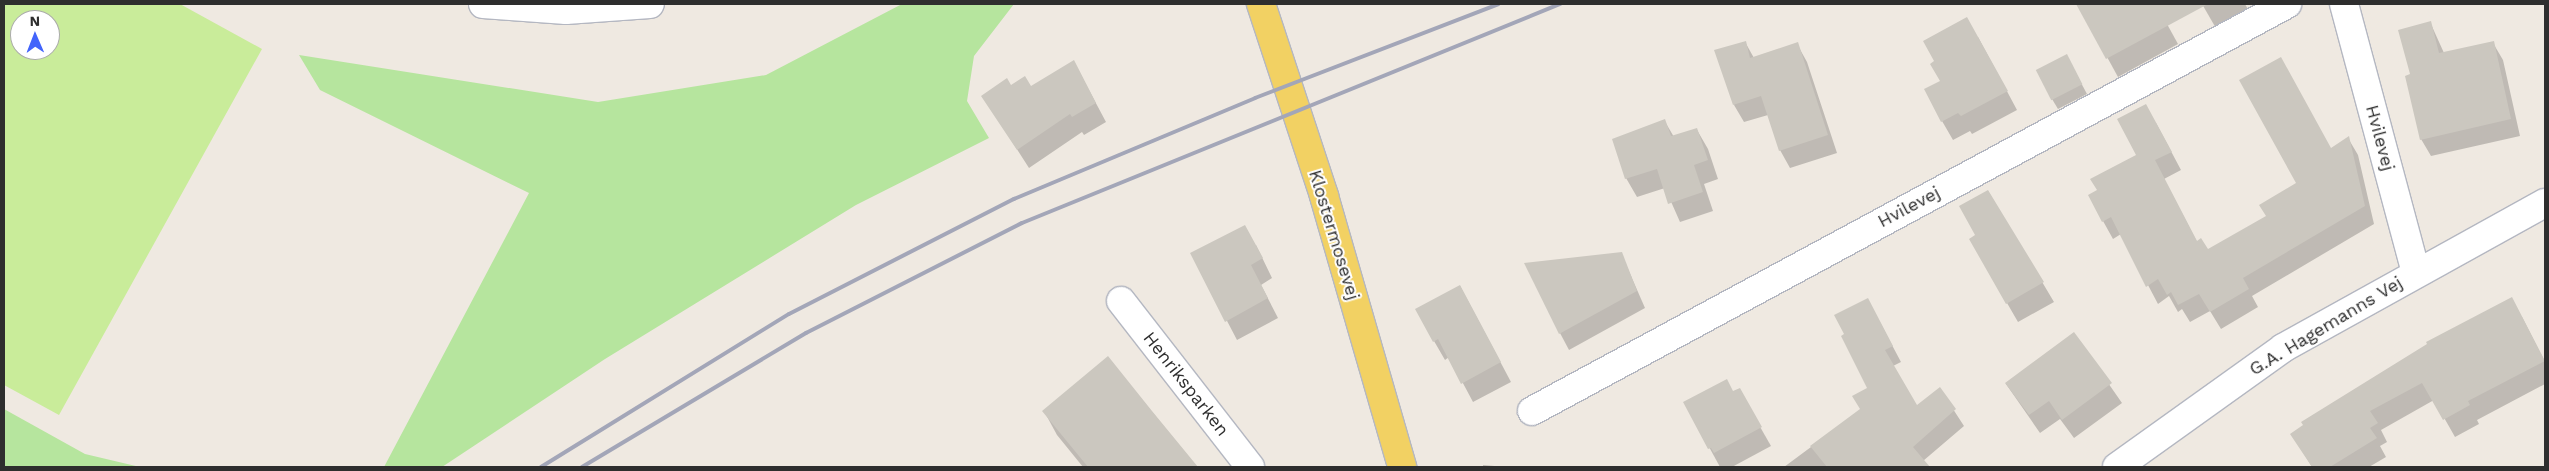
<!DOCTYPE html>
<html>
<head>
<meta charset="utf-8">
<style>
  body { margin:0 }
  #map { position:relative; width:2549px; height:471px; overflow:hidden; background:#efe9e1; font-family:"Work Sans",sans-serif }
  div>[style] { position:absolute }
  .green>* { inset:0; background:#b6e59e }
  .pitch>* { inset:0; background:#c9ec9a }
  .shadow>* { inset:0; background:#0003 }
  .building>* { inset:0; background:#cbc7bf; transform-origin:0 0 }
  .roads { filter:drop-shadow(1px 0 #b4b7c1) drop-shadow(-1px 0 #b4b7c1) drop-shadow(0 1px #b4b7c1) drop-shadow(0 -1px #b4b7c1) }
  .minor>* { height:28px; margin:-14px; padding:0 14px; transform-origin:14px; border-radius:14px; background:#fff }
  .major>* { height:28px; margin:-14px; padding:0 14px; transform-origin:14px; border-radius:14px; background:#f2d163 }
  .rail>* { height:4px; margin:-2px; padding:0 2px; transform-origin:2px; border-radius:2px; background:#a3a6b8 }
  span { translate:-50% -50%; white-space:nowrap; text-align:center; line-height:1.15; -webkit-text-stroke:4px #fff; paint-order:stroke }
  .street-label { font-size:18px; color:#2e2e2e }
  .frame { position:absolute; inset:0; border:5px solid #2e2e2e; pointer-events:none }
  .north { position:absolute; left:10px; top:10px; width:50px; height:50px; box-sizing:border-box; background:#fff; border:1px solid #ababab; border-radius:50%; rotate:359deg; font-size:14px; font-weight:700; line-height:20px; text-align:center; color:#2e2e2e }
  .north::after { content:''; display:block; margin:auto; width:18px; height:22px; background:#4264fb; clip-path:polygon(50% 0,100% 100%,50% 72%,0 100%) }
</style>
</head>
<body>
<div id="map">
  <div class="green">
    <div style="clip-path:polygon(902px 4px,1014px 4px,974px 56px,967px 101px,989px 138px,856px 205px,605px 359px,442px 467px,384px 467px,529px 193px,320px 90px,299px 55px,598px 102px,766px 75px)"></div>
    <div style="clip-path:polygon(4px 409px,85px 454px,140px 467px,4px 467px)"></div>
  </div>
  <div class="pitch">
    <div style="clip-path:polygon(evenodd,4px 4px,180px 4px,262px 49px,59px 415px,4px 385px,4px 4px,20px 20px,50px 20px,50px 50px,20px 50px,20px 20px)"></div>
  </div>
  <div class="shadow">
    <div style="clip-path:polygon(2078px 4px,2156px 4px,2178px 44px,2118px 77px)"></div>
    <div style="clip-path:polygon(2202px 4px,2245px 4px,2249px 11px,2217px 30px)"></div>
    <div style="clip-path:polygon(2430px 22px,2444px 53px,2493px 43px,2503px 60px,2520px 136px,2431px 156px,2421px 139px,2411px 75px)"></div>
    <div style="clip-path:polygon(1978px 37px,2017px 110px,1972px 134px,1970px 131px,1953px 140px,1942px 121px,1941px 82px)"></div>
    <div style="clip-path:polygon(1745px 42px,1754px 58px,1797px 44px,1807px 62px,1837px 153px,1790px 168px,1780px 150px,1768px 115px,1744px 122px,1734px 105px)"></div>
    <div style="clip-path:polygon(1074px 62px,1106px 122px,1084px 135px,1082px 132px,1029px 168px,983px 96px,1031px 87px)"></div>
    <div style="clip-path:polygon(2072px 66px,2087px 94px,2058px 109px,2052px 99px)"></div>
    <div style="clip-path:polygon(1664px 120px,1674px 137px,1697px 130px,1708px 149px,1718px 179px,1704px 184px,1713px 211px,1680px 222px,1665px 188px,1637px 197px,1626px 178px)"></div>
    <div style="clip-path:polygon(2156px 123px,2181px 170px,2164px 179px,2197px 242px,2208px 251px,2267px 217px,2331px 149px,2348px 138px,2358px 155px,2374px 224px,2252px 296px,2258px 307px,2221px 329px,2210px 311px,2190px 322px,2182px 309px,2178px 312px,2169px 296px,2158px 304px,2121px 234px,2113px 239px,2103px 221px,2098px 191px,2138px 155px)"></div>
    <div style="clip-path:polygon(1988px 191px,2054px 302px,2018px 322px,1970px 239px,1977px 235px)"></div>
    <div style="clip-path:polygon(1256px 245px,1272px 278px,1261px 285px,1278px 318px,1237px 340px,1192px 254px)"></div>
    <div style="clip-path:polygon(1621px 253px,1645px 308px,1569px 350px,1560px 333px)"></div>
    <div style="clip-path:polygon(1460px 286px,1511px 382px,1473px 402px,1449px 357px,1445px 360px,1434px 341px)"></div>
    <div style="clip-path:polygon(1876px 315px,1901px 362px,1893px 366px,1917px 407px,1940px 389px,1964px 426px,1923px 461px,1929px 467px,1784px 467px,1861px 410px,1868px 388px)"></div>
    <div style="clip-path:polygon(2522px 317px,2545px 362px,2545px 384px,2477px 420px,2479px 424px,2455px 437px,2434px 400px,2381px 430px,2387px 442px,2380px 446px,2386px 457px,2369px 467px,2312px 467px,2292px 434px)"></div>
    <div style="clip-path:polygon(2074px 334px,2122px 403px,2074px 438px,2060px 419px,2040px 433px,2006px 384px)"></div>
    <div style="clip-path:polygon(1108px 358px,1197px 467px,1083px 467px,1057px 435px,1044px 411px)"></div>
    <div style="clip-path:polygon(1739px 390px,1771px 446px,1732px 467px,1720px 467px,1685px 403px)"></div>
    <div style="clip-path:polygon(1483px 465px,1506px 467px,1483px 467px)"></div>
  </div>
  <div class="building">
    <div style="clip-path:polygon(2076px 4px,2208px 4px,2106px 59px)"></div>
    <div style="clip-path:polygon(1967px 17px,2008px 91px,1961px 116px,1958px 113px,1941px 122px,1924px 89px,1940px 81px,1930px 64px,1934px 61px,1923px 41px)"></div>
    <div style="clip-path:polygon(2431px 21px,2439px 53px,2494px 41px,2511px 119px,2420px 140px,2405px 76px,2410px 74px,2398px 30px)"></div>
    <div style="clip-path:polygon(1746px 41px,1750px 58px,1798px 42px,1828px 135px,1779px 151px,1761px 96px,1733px 105px,1714px 50px)"></div>
    <div style="left:2067px;top:54px;width:34px;height:35px;rotate:63deg"></div>
    <div style="clip-path:polygon(2281px 57px,2331px 148px,2349px 136px,2365px 206px,2243px 278px,2249px 289px,2210px 312px,2199px 294px,2178px 305px,2171px 292px,2167px 295px,2158px 279px,2146px 287px,2111px 217px,2102px 222px,2088px 195px,2097px 190px,2090px 179px,2136px 155px,2117px 119px,2146px 104px,2172px 152px,2155px 160px,2197px 241px,2201px 238px,2208px 249px,2266px 216px,2259px 205px,2296px 183px,2239px 80px)"></div>
    <div style="clip-path:polygon(1074px 60px,1096px 103px,1072px 117px,1070px 114px,1017px 150px,981px 96px,1007px 78px,1011px 85px,1025px 76px,1031px 86px)"></div>
    <div style="clip-path:polygon(1665px 119px,1671px 136px,1697px 128px,1708px 160px,1694px 165px,1703px 192px,1668px 204px,1657px 169px,1625px 179px,1612px 139px)"></div>
    <div style="clip-path:polygon(1988px 190px,2044px 282px,2006px 304px,1969px 239px,1975px 235px,1959px 206px)"></div>
    <div style="clip-path:polygon(1245px 225px,1263px 258px,1251px 265px,1268px 298px,1225px 322px,1190px 253px)"></div>
    <div style="clip-path:polygon(1622px 252px,1637px 291px,1559px 334px,1524px 263px)"></div>
    <div style="clip-path:polygon(1460px 285px,1501px 362px,1461px 384px,1438px 339px,1433px 342px,1415px 309px)"></div>
    <div style="clip-path:polygon(2512px 297px,2545px 361px,2468px 401px,2470px 405px,2443px 420px,2422px 383px,2370px 411px,2378px 423px,2370px 428px,2377px 438px,2330px 467px,2312px 467px,2290px 434px,2303px 425px,2301px 422px,2427px 344px,2426px 342px)"></div>
    <div style="clip-path:polygon(1868px 298px,1893px 346px,1885px 350px,1917px 405px,1940px 387px,1956px 409px,1913px 447px,1930px 467px,1827px 467px,1810px 446px,1860px 409px,1852px 396px,1867px 388px,1841px 336px,1844px 334px,1834px 315px)"></div>
    <div style="clip-path:polygon(2074px 332px,2112px 383px,2062px 420px,2049px 401px,2029px 415px,2005px 383px)"></div>
    <div style="clip-path:polygon(1108px 356px,1152px 411px,1198px 467px,1088px 467px,1042px 411px)"></div>
    <div style="clip-path:polygon(1727px 379px,1733px 391px,1740px 388px,1762px 427px,1714px 453px,1711px 448px,1708px 449px,1683px 402px)"></div>
  </div>
  <div class="roads">
    <div class="minor">
      <div style="left:483px;top:4px;width:83px;rotate:4.1deg"></div>
      <div style="left:566px;top:10px;width:84px;rotate:-4.1deg"></div>
      <div style="left:2344px;top:4px;width:278px;rotate:75deg"></div>
      <div style="left:1121px;top:301px;width:210px;rotate:52.1deg"></div>
      <div style="left:1532px;top:411px;width:858px;rotate:-28.33deg"></div>
      <div style="left:2117px;top:467px;width:204px;rotate:-35.6deg"></div>
      <div style="left:2283px;top:348px;width:299px;rotate:-29deg"></div>
    </div>
    <div class="major">
      <div style="left:1261px;top:4px;width:202px;rotate:71.8deg"></div>
      <div style="left:1324px;top:196px;width:282px;rotate:73.9deg"></div>
    </div>
  </div>
  <div class="rail">
    <div style="left:541px;top:467px;width:291px;rotate:-31.7deg"></div>
    <div style="left:789px;top:314px;width:253px;rotate:-27.1deg"></div>
    <div style="left:1014px;top:199px;width:261px;rotate:-22.7deg"></div>
    <div style="left:1255px;top:98px;width:261px;rotate:-21.1deg"></div>
    <div style="left:582px;top:467px;width:261px;rotate:-30.9deg"></div>
    <div style="left:806px;top:333px;width:242px;rotate:-27deg"></div>
    <div style="left:1022px;top:223px;width:581px;rotate:-22.15deg"></div>
  </div>
  <div class="street-label">
    <span style="left:2380px;top:138px;rotate:75deg">Hvilevej</span>
    <span style="left:1909px;top:207px;rotate:-28deg">Hvilevej</span>
    <span style="left:1334px;top:235px;rotate:73deg">Klostermosevej</span>
    <span style="left:2326px;top:326px;rotate:-31deg">G.A. Hagemanns Vej</span>
    <span style="left:1186px;top:384px;rotate:52deg">Henriksparken</span>
  </div>
  <div class="frame"></div>
  <div class="north">N</div>
</div>
</body>
</html>
